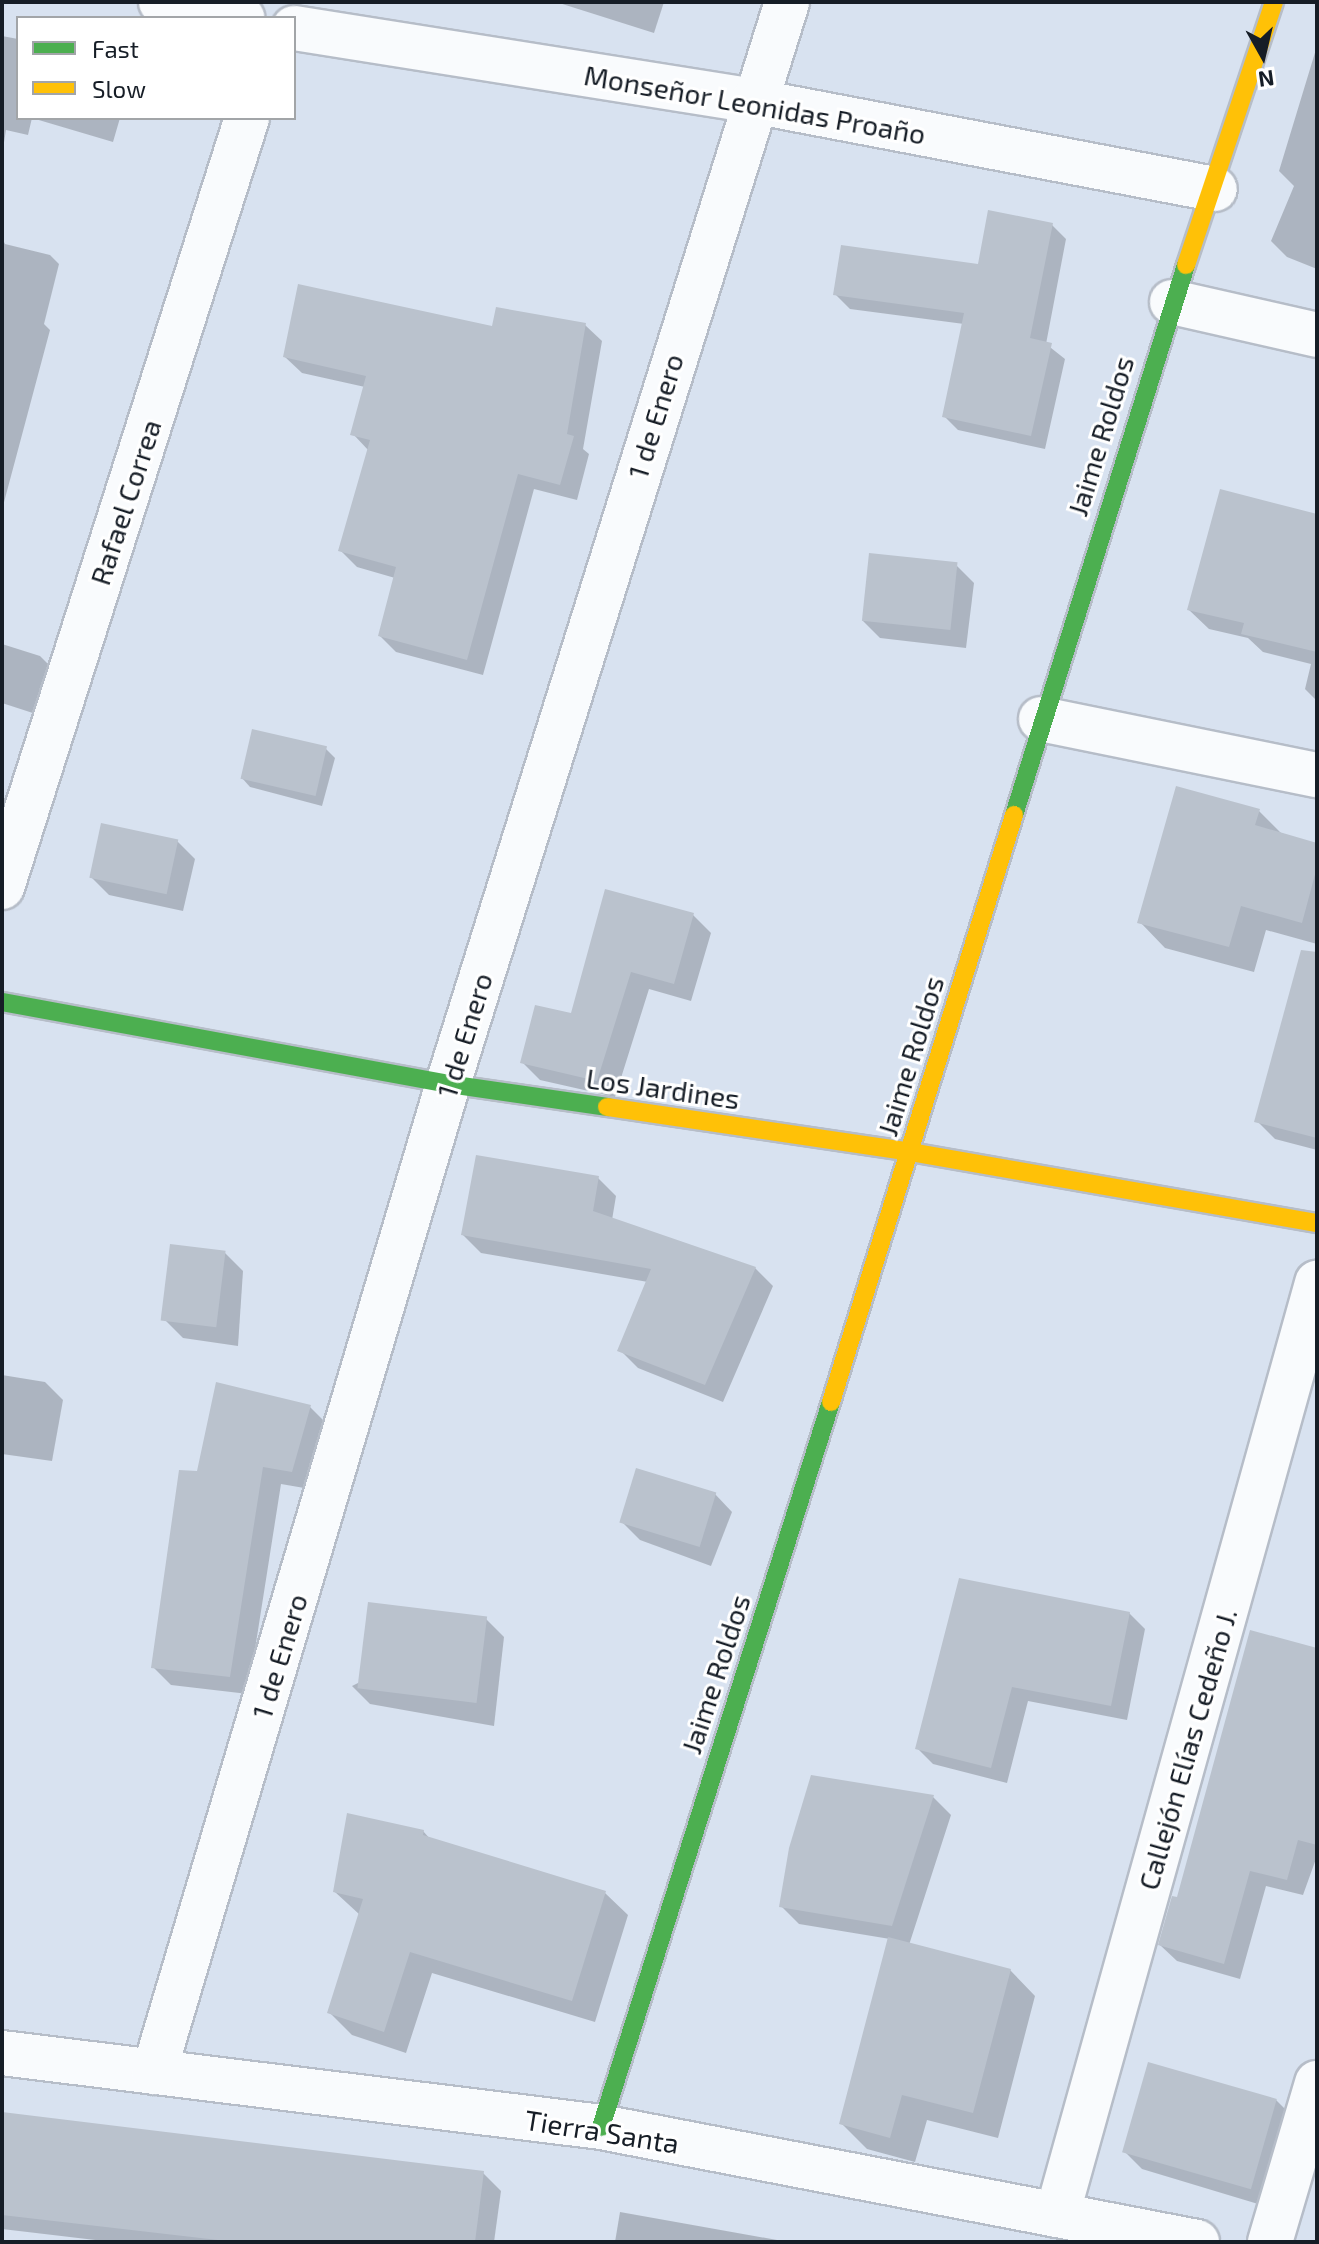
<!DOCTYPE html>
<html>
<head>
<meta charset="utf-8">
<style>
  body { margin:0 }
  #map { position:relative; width:1319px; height:2244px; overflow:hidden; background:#d8e2f0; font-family:"Exo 2",sans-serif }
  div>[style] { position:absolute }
  .shadow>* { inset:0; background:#0003 }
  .building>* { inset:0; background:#bac2cd; transform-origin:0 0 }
  .roads { filter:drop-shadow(2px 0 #b6bdc8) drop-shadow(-2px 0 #b6bdc8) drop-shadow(0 2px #b6bdc8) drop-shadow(0 -2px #b6bdc8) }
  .street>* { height:44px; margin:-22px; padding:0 22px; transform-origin:22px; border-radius:22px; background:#f9fbfd }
  .fast>* { height:18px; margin:-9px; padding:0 9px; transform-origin:9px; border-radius:9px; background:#4caf50 }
  .slow>* { height:18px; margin:-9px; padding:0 9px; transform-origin:9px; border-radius:9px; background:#ffc107 }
  span { translate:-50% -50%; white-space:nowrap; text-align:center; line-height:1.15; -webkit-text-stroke:6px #fff; paint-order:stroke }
  .street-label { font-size:28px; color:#161d26 }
  .frame { position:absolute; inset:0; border:4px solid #161d26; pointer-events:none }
  .legend { position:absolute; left:16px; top:16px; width:280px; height:104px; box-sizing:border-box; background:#fff; border:2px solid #a2a5a8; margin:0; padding:10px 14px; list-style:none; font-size:24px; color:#161d26 }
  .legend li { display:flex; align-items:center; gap:16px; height:40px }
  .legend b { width:40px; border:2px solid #a2a5a8 }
  .north { position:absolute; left:1223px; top:16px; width:80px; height:80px; -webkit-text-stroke:6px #fff; paint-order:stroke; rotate:172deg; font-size:22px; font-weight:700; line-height:32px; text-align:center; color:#161d26 }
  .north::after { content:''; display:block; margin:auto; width:28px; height:36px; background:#161d26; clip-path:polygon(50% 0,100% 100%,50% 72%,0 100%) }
</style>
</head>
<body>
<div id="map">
  <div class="shadow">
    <div style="clip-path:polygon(556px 2px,664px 2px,654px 33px)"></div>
    <div style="clip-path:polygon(2px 36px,18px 39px,18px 118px,120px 118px,113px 142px,32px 118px,28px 135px,6px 130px,2px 155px)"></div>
    <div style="clip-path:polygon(1317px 46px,1317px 269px,1287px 257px,1271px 241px,1294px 186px,1279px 171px)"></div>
    <div style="clip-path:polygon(1052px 225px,1066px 239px,1046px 344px,1065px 359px,1045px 449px,958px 430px,944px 416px,964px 324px,850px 309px,836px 295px,979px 266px)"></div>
    <div style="clip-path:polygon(2px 238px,5px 244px,50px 255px,59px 264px,44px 324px,50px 330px,3px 506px)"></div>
    <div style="clip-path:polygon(585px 325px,602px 341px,583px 449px,589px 454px,577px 500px,534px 489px,483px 675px,396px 652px,380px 636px,395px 578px,357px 567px,341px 551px,369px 451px,353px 434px,365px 387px,302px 373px,285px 357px,494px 328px)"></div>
    <div style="clip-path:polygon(1317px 516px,1317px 701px,1305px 689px,1311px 664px,1263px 652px,1248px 638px,1209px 629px,1189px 610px)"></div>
    <div style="clip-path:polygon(956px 565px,974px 583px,966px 648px,880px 638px,862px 620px)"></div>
    <div style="clip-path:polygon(2px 644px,40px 656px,56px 672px,42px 716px,2px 703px)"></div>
    <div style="clip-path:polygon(326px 749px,335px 758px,322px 806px,250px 787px,242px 778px)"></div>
    <div style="clip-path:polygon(1259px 811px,1283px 835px,1317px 845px,1317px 944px,1266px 930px,1254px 972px,1165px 948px,1140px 922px)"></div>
    <div style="clip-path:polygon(177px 841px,195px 859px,183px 911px,109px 895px,91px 877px)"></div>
    <div style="clip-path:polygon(693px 915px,711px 933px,691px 1001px,649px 989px,615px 1097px,540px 1080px,522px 1062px)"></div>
    <div style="clip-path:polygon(1317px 1035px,1317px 1150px,1275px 1139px,1257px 1121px)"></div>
    <div style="clip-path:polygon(598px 1178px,616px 1196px,612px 1220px,755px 1268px,773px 1286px,723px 1402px,638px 1368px,620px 1350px,648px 1282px,481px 1253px,463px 1235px)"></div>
    <div style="clip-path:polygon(225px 1253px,243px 1271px,238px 1346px,183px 1338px,165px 1320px)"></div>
    <div style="clip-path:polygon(2px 1375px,45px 1382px,63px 1400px,52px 1461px,2px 1454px)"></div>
    <div style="clip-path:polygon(310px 1407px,328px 1425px,310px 1489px,281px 1484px,248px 1694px,171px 1685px,153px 1667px,198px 1473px)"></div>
    <div style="clip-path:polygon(715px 1494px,732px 1512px,711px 1566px,640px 1540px,622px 1522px)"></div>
    <div style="clip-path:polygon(960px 1580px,1129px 1613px,1145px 1629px,1127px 1720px,1028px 1701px,1007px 1783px,933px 1764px,917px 1748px)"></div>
    <div style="clip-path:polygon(486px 1619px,504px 1637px,494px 1726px,370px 1704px,352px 1686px)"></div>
    <div style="clip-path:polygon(1317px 1650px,1317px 1856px,1303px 1895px,1266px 1886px,1240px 1979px,1177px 1961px,1160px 1945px,1179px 1900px)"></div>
    <div style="clip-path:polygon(933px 1797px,951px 1815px,909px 1945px,1010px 1970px,1035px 1996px,998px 2138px,927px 2120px,915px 2162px,867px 2149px,841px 2123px,890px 1939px,799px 1924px,781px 1906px)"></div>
    <div style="clip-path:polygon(423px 1831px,431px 1840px,605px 1893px,628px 1915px,595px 2022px,432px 1973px,406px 2053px,352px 2035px,329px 2012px,360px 1915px,335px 1892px)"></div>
    <div style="clip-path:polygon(1276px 2100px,1294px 2118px,1268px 2207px,1142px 2169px,1124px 2151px)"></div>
    <div style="clip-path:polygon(2px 2113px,483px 2173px,501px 2191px,494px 2242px,112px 2242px,2px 2229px)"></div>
    <div style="clip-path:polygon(620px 2212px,788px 2242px,615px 2242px)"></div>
  </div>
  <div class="building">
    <div style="clip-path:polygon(988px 210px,1053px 223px,1030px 338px,1052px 343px,1031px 436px,942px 417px,964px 313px,833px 295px,841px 245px,978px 264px)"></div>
    <div style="clip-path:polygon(298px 284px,492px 326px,496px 307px,586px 323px,567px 434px,574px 436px,560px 485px,518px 474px,467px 660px,378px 636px,396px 567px,338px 551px,370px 440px,350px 435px,366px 376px,283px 357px)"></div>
    <div style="clip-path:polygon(1220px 489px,1317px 514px,1317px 652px,1241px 634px,1244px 623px,1187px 610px)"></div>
    <div style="left:869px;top:553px;width:89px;height:68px;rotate:6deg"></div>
    <div style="left:252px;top:729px;width:77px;height:51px;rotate:13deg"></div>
    <div style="clip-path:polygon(1176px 786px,1260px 809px,1255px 825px,1317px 843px,1317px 867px,1302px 923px,1241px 906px,1229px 947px,1137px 923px)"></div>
    <div style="left:101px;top:823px;width:79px;height:56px;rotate:12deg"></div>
    <div style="clip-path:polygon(605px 889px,694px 913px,674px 984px,631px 972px,597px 1081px,520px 1063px,535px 1005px,571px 1013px)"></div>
    <div style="clip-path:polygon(1301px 950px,1317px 952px,1317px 1138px,1254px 1122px)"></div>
    <div style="clip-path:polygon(476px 1155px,599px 1176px,593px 1211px,756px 1267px,705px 1385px,617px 1351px,651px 1269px,461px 1235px)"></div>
    <div style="left:170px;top:1244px;width:56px;height:77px;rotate:7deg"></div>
    <div style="clip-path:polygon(216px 1382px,311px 1405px,292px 1472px,263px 1467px,230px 1677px,151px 1668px,179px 1470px,197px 1471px)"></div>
    <div style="left:636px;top:1468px;width:84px;height:57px;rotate:17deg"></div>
    <div style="clip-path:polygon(959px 1578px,1130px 1612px,1111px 1706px,1012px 1687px,991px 1768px,915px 1749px)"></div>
    <div style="left:368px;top:1602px;width:120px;height:87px;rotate:7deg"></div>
    <div style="clip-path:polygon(1250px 1630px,1317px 1648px,1317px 1845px,1298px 1840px,1287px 1880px,1250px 1871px,1224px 1964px,1158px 1945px,1172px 1896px,1177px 1897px)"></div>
    <div style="clip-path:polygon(811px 1775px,934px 1795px,892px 1926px,779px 1907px,789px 1848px)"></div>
    <div style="clip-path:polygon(347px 1813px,424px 1830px,423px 1835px,606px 1891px,572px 2001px,410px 1952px,384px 2032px,327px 2013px,363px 1899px,333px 1892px)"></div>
    <div style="clip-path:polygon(888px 1937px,1011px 1969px,973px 2113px,902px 2095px,890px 2138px,839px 2124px)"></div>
    <div style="left:1148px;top:2062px;width:134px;height:94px;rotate:16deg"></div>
    <div style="clip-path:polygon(2px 2112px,484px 2171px,475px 2242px,235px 2242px,2px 2215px)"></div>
  </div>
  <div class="roads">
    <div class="street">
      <div style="left:161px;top:2px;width:83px;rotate:11.2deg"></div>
      <div style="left:294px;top:28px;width:465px;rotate:9deg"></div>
      <div style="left:753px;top:101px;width:470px;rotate:10.8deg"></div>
      <div style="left:1172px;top:302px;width:149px;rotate:12.8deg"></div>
      <div style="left:1041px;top:719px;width:282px;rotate:11.5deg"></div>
      <div style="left:2px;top:887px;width:807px;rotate:-72.33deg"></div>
      <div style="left:2px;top:2053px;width:604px;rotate:7.04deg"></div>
      <div style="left:601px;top:2127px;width:607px;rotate:10.92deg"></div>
      <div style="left:154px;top:2072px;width:1031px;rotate:-73.43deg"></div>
      <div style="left:448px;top:1084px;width:1134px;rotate:-72.6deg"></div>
      <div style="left:1057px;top:2215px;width:968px;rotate:-74.41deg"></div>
      <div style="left:1270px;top:2242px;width:166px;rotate:-73.5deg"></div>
    </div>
    <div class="fast">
      <div style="left:1014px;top:815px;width:576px;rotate:-72.63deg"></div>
      <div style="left:2px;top:1002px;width:453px;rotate:10.4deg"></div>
      <div style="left:448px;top:1084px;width:161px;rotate:8.2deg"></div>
      <div style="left:601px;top:2127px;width:761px;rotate:-72.4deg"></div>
    </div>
    <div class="slow">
      <div style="left:1186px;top:265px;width:277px;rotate:-71.5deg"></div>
      <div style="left:607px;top:1107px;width:306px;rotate:8.4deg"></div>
      <div style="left:910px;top:1152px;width:413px;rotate:9.9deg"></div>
      <div style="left:831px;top:1402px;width:615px;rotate:-72.68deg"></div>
    </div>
  </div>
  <div class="street-label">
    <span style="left:755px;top:104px;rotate:10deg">Monseñor Leonidas Proaño</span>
    <span style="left:655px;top:416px;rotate:-73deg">1 de Enero</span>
    <span style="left:1100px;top:436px;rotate:-73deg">Jaime Roldos</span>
    <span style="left:125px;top:502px;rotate:-72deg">Rafael Correa</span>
    <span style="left:464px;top:1035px;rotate:-73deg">1 de Enero</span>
    <span style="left:910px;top:1056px;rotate:-73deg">Jaime Roldos</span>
    <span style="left:663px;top:1088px;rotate:8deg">Los Jardines</span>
    <span style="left:279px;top:1656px;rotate:-73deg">1 de Enero</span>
    <span style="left:715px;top:1674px;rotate:-72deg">Jaime Roldos</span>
    <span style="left:1187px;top:1749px;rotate:-74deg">Callejón Elías Cedeño J.</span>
    <span style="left:602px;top:2131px;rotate:9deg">Tierra Santa</span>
  </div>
  <div class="frame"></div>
  <ul class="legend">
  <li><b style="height:10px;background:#4caf50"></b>Fast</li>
  <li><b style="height:10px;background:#ffc107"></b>Slow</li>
  </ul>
  <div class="north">N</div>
</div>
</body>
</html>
